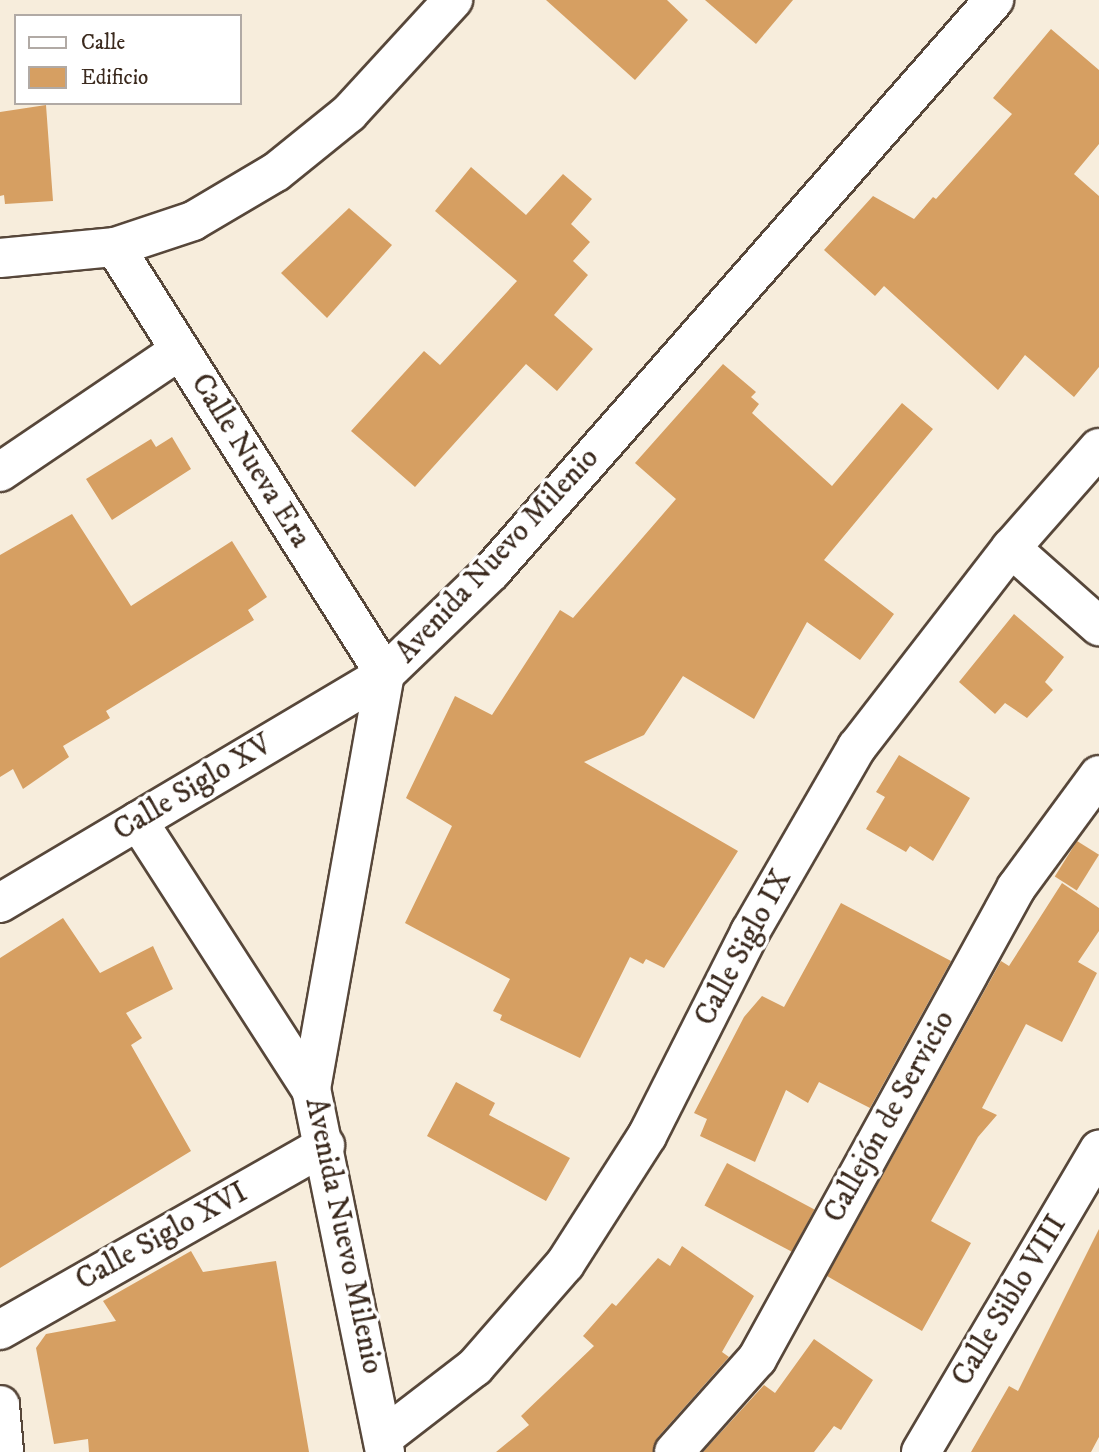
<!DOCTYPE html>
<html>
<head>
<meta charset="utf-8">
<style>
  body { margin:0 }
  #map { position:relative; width:1099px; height:1452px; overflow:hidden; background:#f7eddc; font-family:"IM FELL DW Pica",serif }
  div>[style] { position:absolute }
  .building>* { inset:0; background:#d69f62; transform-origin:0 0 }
  .roads { filter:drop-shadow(2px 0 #57473a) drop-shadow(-2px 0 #57473a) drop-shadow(0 2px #57473a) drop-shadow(0 -2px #57473a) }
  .minor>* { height:38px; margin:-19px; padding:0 19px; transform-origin:19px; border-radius:19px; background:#fff }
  span { translate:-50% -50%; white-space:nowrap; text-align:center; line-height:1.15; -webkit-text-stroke:7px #fff; paint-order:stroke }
  .street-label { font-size:30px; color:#3b2a1e }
  .legend { position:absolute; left:14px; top:14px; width:228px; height:91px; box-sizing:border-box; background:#fff; border:2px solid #b1aaa5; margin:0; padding:9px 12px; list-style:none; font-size:21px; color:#3b2a1e }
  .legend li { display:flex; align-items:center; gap:14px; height:35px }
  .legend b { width:35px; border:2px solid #b1aaa5 }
</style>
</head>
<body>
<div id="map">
  <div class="building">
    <div style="clip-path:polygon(546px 0,667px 0,688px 20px,635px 80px)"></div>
    <div style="clip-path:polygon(705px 0,793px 0,756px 44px)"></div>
    <div style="clip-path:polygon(1051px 29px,1099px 70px,1099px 144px,1074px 174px,1099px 196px,1099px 367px,1074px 397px,1025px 355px,998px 390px,884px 286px,875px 296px,824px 250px,873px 196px,914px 219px,933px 197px,936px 199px,1012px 114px,993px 98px)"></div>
    <div style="clip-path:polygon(46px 105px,53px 201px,5px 204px,4px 195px,0 196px,0 112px)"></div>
    <div style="clip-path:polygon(471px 167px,526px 215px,563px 174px,592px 199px,571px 224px,590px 242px,573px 261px,588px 275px,554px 315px,593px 349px,557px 391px,526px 364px,415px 487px,351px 431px,424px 351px,440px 365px,517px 281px,435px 211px)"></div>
    <div style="clip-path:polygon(349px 208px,392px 245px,327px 318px,281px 273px)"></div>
    <div style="clip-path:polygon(723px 364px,756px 392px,751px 397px,759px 404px,752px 413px,832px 486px,902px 403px,933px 429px,824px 560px,894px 614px,860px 660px,807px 622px,754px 719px,683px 676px,644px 735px,584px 762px,738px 851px,664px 968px,646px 959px,643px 964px,630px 957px,580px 1058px,500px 1020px,502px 1015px,493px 1011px,510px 979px,405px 923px,452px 826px,406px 798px,455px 696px,492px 715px,560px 610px,573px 618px,676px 499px,635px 463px)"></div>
    <div style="clip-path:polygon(172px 437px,191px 469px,112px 520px,86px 479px,151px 439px,156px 447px)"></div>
    <div style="clip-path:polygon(72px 514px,131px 606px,232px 541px,267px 597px,248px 610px,254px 620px,106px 711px,110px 718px,63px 746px,69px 757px,23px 789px,13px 769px,0 777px,0 555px)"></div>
    <div style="clip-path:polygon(1014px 614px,1064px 657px,1045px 682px,1053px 690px,1027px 718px,1005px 703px,995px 714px,959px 682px)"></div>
    <div style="clip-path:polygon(899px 755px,970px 798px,933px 861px,910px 846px,906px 852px,866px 829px,885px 797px,876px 792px)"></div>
    <div style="left:1077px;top:841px;width:26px;height:42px;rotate:32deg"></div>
    <div style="clip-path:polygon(1062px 883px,1099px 908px,1099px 931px,1078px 962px,1097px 973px,1062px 1042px,1026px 1024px,982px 1108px,997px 1115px,978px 1137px,931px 1221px,971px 1243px,922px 1331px,827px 1276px,1001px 961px,1009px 966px)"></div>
    <div style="clip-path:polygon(841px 903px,951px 961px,870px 1108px,819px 1082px,808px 1103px,786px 1090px,755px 1162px,700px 1136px,707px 1119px,694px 1113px,744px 1017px,762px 996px,784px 1007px)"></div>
    <div style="clip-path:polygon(63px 918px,100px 973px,153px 946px,173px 989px,126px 1013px,142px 1038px,131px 1045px,191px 1151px,0 1268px,0 958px)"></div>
    <div style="clip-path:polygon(456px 1082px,495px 1103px,489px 1115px,570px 1158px,546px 1201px,427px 1136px)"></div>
    <div style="left:727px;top:1163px;width:99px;height:48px;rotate:28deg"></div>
    <div style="clip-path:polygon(1099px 1229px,1099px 1437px,1091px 1452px,971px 1452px,1009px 1386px,1018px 1391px)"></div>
    <div style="clip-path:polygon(682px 1246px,754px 1296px,722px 1352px,729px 1357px,658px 1437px,653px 1452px,496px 1452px,529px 1425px,521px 1416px,594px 1346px,583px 1336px,612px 1303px,616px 1306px,658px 1258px,670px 1266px)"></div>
    <div style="clip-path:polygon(191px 1251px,203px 1272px,276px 1261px,309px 1452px,89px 1452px,88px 1439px,54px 1444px,36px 1348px,46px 1334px,116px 1321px,103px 1301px)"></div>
    <div style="clip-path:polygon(814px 1339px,873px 1380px,841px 1430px,834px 1426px,814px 1452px,703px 1452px,764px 1385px,775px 1393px)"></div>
  </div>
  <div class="roads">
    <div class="minor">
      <div style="left:0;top:258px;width:116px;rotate:-5.5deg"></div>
      <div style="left:115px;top:247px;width:82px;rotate:-18.4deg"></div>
      <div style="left:193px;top:221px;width:96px;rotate:-30.6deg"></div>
      <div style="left:276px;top:172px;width:94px;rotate:-38.9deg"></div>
      <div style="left:349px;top:113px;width:154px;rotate:-47.4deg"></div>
      <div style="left:0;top:472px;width:217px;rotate:-34.1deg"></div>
      <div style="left:1011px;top:548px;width:118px;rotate:41.6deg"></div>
      <div style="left:138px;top:821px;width:319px;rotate:57.2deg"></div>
      <div style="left:0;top:903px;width:448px;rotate:-30.7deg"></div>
      <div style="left:385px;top:674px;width:505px;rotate:-122.31deg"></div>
      <div style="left:0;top:1330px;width:374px;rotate:-29.6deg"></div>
      <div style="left:0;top:1405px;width:47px;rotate:85.1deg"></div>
      <div style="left:384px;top:1437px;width:115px;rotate:-37.6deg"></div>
      <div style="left:475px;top:1367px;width:137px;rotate:-48.9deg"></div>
      <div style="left:565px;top:1264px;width:152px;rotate:-57.4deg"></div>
      <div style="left:647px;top:1136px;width:229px;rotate:-63.2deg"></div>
      <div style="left:750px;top:932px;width:214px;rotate:-60deg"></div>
      <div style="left:857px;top:747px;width:252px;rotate:-52.3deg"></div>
      <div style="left:1011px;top:548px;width:133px;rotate:-48.7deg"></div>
      <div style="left:385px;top:1452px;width:370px;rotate:-101.5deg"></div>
      <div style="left:311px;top:1089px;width:422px;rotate:-79.9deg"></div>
      <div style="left:385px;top:674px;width:147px;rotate:-43.9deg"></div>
      <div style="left:491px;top:572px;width:762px;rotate:-48.67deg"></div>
      <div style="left:674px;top:1452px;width:125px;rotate:-48.3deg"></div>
      <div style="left:757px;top:1359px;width:538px;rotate:-61.19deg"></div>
      <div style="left:1016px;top:888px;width:140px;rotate:-53.7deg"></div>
      <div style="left:921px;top:1452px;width:351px;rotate:-59.5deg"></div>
    </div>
  </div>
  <div class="street-label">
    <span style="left:250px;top:461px;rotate:58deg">Calle Nueva Era</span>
    <span style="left:498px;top:556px;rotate:-47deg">Avenida Nuevo Milenio</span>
    <span style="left:193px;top:788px;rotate:-31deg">Calle Siglo XV</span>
    <span style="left:744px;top:948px;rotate:-62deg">Calle Siglo IX</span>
    <span style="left:890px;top:1117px;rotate:-61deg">Callejón de Servicio</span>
    <span style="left:343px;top:1236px;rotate:78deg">Avenida Nuevo Milenio</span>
    <span style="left:162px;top:1237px;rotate:-29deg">Calle Siglo XVI</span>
    <span style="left:1010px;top:1301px;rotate:-59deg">Calle Siblo VIII</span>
  </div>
  <ul class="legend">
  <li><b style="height:9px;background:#fff"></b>Calle</li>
  <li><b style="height:19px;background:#d69f62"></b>Edificio</li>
  </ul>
</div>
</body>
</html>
